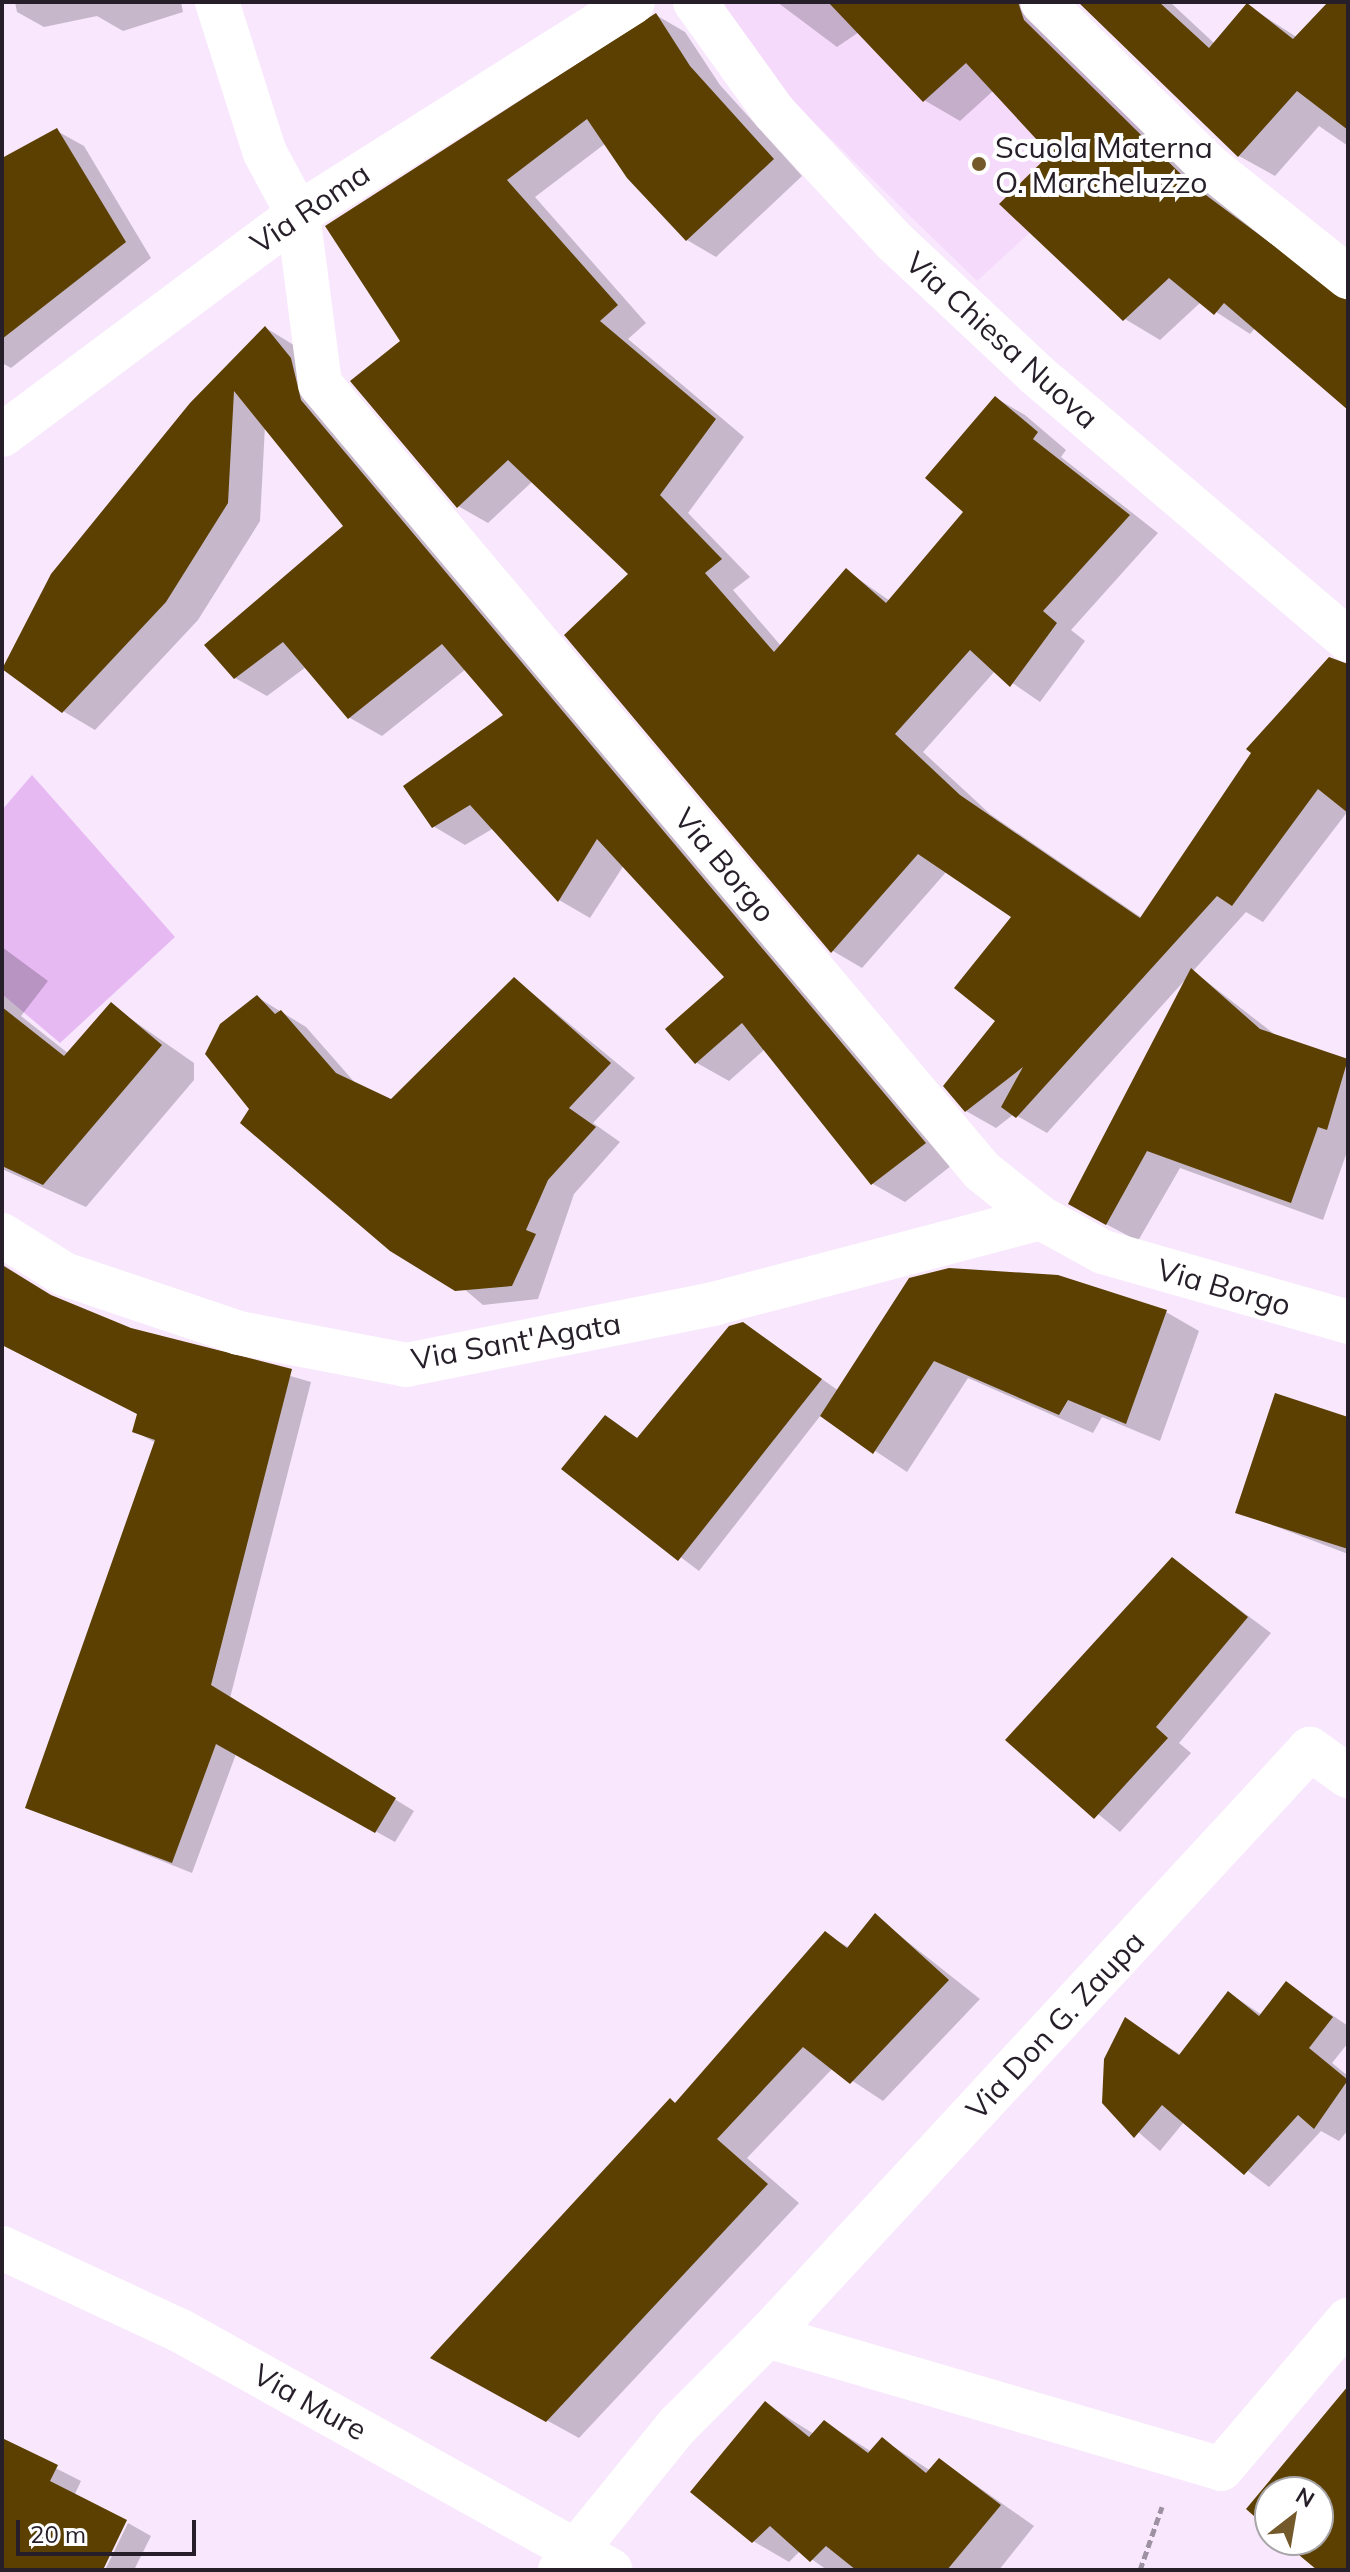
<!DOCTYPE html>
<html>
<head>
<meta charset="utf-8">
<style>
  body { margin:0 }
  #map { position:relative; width:1350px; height:2572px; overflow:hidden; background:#f8e7fd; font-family:Mulish,sans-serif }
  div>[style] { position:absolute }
  .built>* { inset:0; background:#f5dafc }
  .green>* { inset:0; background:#e7b9f3 }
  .shadow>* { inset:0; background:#0003 }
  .building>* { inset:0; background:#5b4001 }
  .path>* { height:5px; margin-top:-2.5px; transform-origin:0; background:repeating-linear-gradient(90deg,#9e91a2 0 8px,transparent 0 12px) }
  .minor>* { height:44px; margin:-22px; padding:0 22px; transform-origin:22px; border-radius:22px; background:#fff }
  .tertiary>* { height:44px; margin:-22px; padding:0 22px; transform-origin:22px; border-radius:22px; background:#fff }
  .dots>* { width:22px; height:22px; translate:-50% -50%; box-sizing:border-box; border:4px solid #fff; border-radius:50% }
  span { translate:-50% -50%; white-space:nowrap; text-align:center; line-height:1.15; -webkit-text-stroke:8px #fff; paint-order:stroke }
  .poi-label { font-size:30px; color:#261e28 }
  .left { translate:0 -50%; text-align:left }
  .street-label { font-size:30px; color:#261e28 }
  .frame { position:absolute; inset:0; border:4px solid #261e28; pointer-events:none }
  .north { position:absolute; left:1254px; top:2476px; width:80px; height:80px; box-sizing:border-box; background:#fff; border:2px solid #a8a5a9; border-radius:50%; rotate:31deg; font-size:22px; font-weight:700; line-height:32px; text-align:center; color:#261e28 }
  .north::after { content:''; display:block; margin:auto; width:28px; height:36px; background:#745a2b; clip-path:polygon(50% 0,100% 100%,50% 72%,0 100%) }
  .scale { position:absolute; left:16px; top:2520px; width:180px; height:36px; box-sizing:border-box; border:4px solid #261e28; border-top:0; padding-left:10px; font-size:24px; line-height:28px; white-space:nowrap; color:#261e28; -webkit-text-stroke:6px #fff; paint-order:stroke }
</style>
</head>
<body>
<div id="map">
  <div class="built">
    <div style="clip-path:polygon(731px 2px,1025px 2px,1146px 126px,977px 281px,796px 105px,721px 7px)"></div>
  </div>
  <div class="green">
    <div style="clip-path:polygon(32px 775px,175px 937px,60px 1043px,2px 994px,2px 810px)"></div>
  </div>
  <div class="shadow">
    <div style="clip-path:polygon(15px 2px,181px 2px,183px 12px,123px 31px,97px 16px,44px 27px,17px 12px)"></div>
    <div style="clip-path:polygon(777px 2px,1067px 2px,1227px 207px,1348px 301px,1348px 406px,1256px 327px,1250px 334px,1201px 302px,1160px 340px,1125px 319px,1053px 154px,994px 90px,960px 121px,924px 100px,859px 32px,837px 47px)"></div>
    <div style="clip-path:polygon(1081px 2px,1170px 2px,1215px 44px,1247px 5px,1298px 38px,1331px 2px,1348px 2px,1348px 146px,1319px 126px,1275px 176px,1239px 156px)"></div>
    <div style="clip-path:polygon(656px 15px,685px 32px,720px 85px,802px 176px,716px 257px,687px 240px,606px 143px,535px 197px,646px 323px,628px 339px,744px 437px,688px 513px,750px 577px,733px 590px,781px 646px,847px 571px,890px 601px,966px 512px,996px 398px,1025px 415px,1066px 450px,1061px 457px,1158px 533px,1071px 630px,1085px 641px,1040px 702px,995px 671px,923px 752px,990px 814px,1142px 918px,1348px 668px,1348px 811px,1263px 922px,1246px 912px,1193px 971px,1278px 1037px,1348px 1061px,1348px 1149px,1323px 1220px,1180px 1168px,1138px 1241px,1102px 1222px,1185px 980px,1047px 1133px,1014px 1114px,996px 1128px,966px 1111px,998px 1020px,1014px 916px,947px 871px,862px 968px,833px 951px,567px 636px,630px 574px,533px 481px,488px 523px,458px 506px,403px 341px,328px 227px)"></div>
    <div style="clip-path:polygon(57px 131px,84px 146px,151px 258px,11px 368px,2px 363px,2px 160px)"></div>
    <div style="clip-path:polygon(266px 328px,297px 347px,956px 1162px,905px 1202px,873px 1184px,765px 1049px,729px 1081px,697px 1063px,667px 1030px,727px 977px,624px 865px,590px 918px,559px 900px,494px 828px,465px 845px,433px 826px,506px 716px,466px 669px,382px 736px,350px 718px,306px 667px,267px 696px,235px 678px,346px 526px,265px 426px,260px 521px,198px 620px,95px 730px,63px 711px)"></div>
    <div style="clip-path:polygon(2px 947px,48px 981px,21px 1016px,69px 1054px,111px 1005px,194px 1063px,194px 1080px,86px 1207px,2px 1169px)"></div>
    <div style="clip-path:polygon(515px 979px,635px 1078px,593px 1123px,620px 1142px,574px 1194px,538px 1299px,483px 1305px,252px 1109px,257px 997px,306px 1027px,357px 1085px,391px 1101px)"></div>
    <div style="clip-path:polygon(2px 1264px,60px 1302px,130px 1330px,311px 1382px,230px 1698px,414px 1811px,395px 1842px,236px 1754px,192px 1873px,27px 1807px,156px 1443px,134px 1431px,139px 1414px,2px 1345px)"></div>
    <div style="clip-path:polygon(910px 1280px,1166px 1312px,1199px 1331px,1160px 1441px,1102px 1417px,1093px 1433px,968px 1378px,907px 1472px,821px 1415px,699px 1571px,564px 1469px,605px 1418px,639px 1439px,743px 1324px,839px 1391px)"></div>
    <div style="clip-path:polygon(1348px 1419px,1348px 1554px,1238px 1512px)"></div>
    <div style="clip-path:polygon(1172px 1559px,1271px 1633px,1179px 1743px,1191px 1753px,1120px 1832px,1008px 1740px)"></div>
    <div style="clip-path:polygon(875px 1916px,980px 1999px,883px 2101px,833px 2068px,747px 2158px,799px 2203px,579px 2438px,464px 2375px,677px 2104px,825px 1934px,850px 1948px)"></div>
    <div style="clip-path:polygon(1287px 1984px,1348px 2026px,1348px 2043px,1332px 2063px,1348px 2076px,1348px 2130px,1339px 2141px,1321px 2131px,1269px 2187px,1184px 2122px,1160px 2151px,1104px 2102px,1126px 2020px,1181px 2055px,1229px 1993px,1262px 2015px)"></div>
    <div style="clip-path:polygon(766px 2404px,814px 2434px,824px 2422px,872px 2452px,883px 2440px,931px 2471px,940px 2460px,1034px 2526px,999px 2570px,827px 2570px,800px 2551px,789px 2562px,753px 2541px)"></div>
    <div style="clip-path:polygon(2px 2441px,81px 2481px,74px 2496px,101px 2570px,2px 2570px)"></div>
    <div style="clip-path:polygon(128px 2523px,151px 2536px,134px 2570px,105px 2570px)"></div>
  </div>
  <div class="building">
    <div style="clip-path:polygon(828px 2px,1018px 2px,1024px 20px,1191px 184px,1348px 301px,1348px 410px,1224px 303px,1214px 315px,1169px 278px,1123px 321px,999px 204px,1050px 154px,966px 63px,923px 102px)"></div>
    <div style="clip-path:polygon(1078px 2px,1159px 2px,1209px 48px,1247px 3px,1293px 39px,1328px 2px,1348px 2px,1348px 130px,1297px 91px,1238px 157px)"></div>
    <div style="clip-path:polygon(656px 13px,690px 66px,774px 159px,686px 241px,627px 178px,587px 119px,507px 180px,618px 305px,600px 321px,716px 419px,660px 495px,722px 559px,705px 573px,774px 652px,846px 568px,886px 603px,963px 512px,925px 478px,995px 396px,1038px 432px,1033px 439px,1130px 515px,1043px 611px,1057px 623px,1010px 687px,970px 650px,895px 734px,960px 795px,1140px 918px,1251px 753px,1246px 749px,1329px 657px,1348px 664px,1348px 813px,1318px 789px,1232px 906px,1217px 896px,1016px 1118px,1001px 1107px,1023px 1067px,965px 1112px,943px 1086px,995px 1021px,954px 988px,1011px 917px,918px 854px,831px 953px,564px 635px,628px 574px,508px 460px,457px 508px,350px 381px,400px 341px,325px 226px)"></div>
    <div style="clip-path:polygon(57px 128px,126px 242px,2px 339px,2px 158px)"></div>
    <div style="clip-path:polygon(265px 326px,291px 358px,301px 400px,926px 1143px,871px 1185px,742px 1023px,695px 1064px,665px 1029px,724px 977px,597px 839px,558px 902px,470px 805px,432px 828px,403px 786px,503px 715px,442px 644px,348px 719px,283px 642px,234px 679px,204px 645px,343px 526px,234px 391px,228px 503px,166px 602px,62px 713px,2px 669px,51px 574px,190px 403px)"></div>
    <div style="clip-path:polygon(1191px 968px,1260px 1029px,1348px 1059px,1327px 1130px,1318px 1127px,1291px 1203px,1147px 1151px,1106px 1225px,1068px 1204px)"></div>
    <div style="clip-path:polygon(514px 977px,611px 1063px,569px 1108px,596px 1127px,548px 1180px,526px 1230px,536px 1234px,512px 1286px,455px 1291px,390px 1251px,240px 1123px,249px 1109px,205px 1054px,220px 1024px,257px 995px,275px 1014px,281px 1010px,336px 1073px,391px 1099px)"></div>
    <div style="clip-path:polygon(111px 1002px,162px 1045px,43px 1185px,2px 1166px,2px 1007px,64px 1056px)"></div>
    <div style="clip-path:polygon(2px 1265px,51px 1295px,131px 1328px,292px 1369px,211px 1685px,396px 1798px,375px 1833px,216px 1744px,172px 1863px,25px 1808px,155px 1440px,132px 1432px,137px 1414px,2px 1345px)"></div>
    <div style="clip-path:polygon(949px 1268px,1058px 1275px,1167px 1310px,1126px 1424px,1068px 1400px,1059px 1415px,934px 1361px,873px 1454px,820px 1416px,909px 1278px)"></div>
    <div style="clip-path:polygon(743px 1322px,822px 1379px,678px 1561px,561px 1469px,605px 1415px,637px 1438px,729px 1326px)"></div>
    <div style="clip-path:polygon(1275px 1393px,1348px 1417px,1348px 1549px,1235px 1513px)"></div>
    <div style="clip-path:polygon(1172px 1557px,1248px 1617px,1156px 1727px,1168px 1738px,1094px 1819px,1005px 1740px)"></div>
    <div style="clip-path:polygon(875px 1913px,949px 1980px,850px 2084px,803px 2047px,717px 2139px,768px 2184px,546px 2422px,430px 2358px,670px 2098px,675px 2103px,825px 1931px,847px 1948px)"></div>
    <div style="clip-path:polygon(1286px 1981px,1333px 2017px,1309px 2048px,1348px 2080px,1314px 2129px,1298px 2115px,1244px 2175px,1162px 2105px,1134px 2138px,1102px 2103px,1104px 2059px,1125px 2017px,1179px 2055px,1228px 1991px,1259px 2016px)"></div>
    <div style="clip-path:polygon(1348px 2386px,1348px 2570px,1317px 2570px,1281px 2540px,1318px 2540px,1318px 2492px,1270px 2492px,1270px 2530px,1246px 2509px)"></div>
    <div style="clip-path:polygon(765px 2401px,809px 2437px,824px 2420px,868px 2453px,882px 2437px,926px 2473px,939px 2458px,1001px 2505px,947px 2570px,856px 2570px,826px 2546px,810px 2562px,770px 2526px,752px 2543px,690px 2492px)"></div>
    <div style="clip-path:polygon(2px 2438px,58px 2465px,50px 2481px,127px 2520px,103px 2570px,2px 2570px)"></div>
  </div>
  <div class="path">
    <div style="left:1140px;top:2570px;width:67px;rotate:-70.8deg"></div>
  </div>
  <div class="minor">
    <div style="left:217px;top:2px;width:158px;rotate:72.4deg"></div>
    <div style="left:265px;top:153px;width:69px;rotate:61.6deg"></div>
    <div style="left:298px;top:214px;width:171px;rotate:82.6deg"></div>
    <div style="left:320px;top:384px;width:1028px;rotate:49.93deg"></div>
    <div style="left:982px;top:1171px;width:75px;rotate:38.5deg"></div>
    <div style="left:1041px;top:1218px;width:71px;rotate:28.7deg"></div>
    <div style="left:1103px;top:1252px;width:255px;rotate:15.9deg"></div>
    <div style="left:695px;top:2px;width:135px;rotate:54.3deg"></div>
    <div style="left:774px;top:112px;width:178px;rotate:47.1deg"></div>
    <div style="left:895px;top:242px;width:195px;rotate:43.1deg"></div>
    <div style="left:1037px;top:375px;width:409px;rotate:40.4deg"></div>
    <div style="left:1042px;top:2px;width:234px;rotate:44.5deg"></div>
    <div style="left:1209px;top:166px;width:178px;rotate:38.6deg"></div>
    <div style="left:2px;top:1235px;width:73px;rotate:32.2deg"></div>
    <div style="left:64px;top:1274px;width:185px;rotate:18.6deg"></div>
    <div style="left:239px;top:1333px;width:170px;rotate:10.8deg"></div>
    <div style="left:406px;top:1365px;width:313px;rotate:-11.2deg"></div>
    <div style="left:713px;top:1304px;width:339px;rotate:-14.7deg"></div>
    <div style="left:1348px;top:1776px;width:47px;rotate:-144.6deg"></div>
    <div style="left:1310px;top:1749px;width:800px;rotate:132.77deg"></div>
    <div style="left:767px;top:2336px;width:473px;rotate:16.3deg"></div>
    <div style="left:1221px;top:2469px;width:196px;rotate:-49.6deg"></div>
    <div style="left:2px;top:2248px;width:195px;rotate:24.9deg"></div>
    <div style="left:179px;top:2330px;width:494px;rotate:29.1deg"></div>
    <div style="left:560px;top:2570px;width:187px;rotate:-50.9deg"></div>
    <div style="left:678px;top:2425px;width:126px;rotate:-45deg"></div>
  </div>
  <div class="tertiary">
    <div style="left:2px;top:435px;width:369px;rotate:-36.7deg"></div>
    <div style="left:298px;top:214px;width:396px;rotate:-32.3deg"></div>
  </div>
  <div class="dots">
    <div style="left:979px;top:164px;background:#745a2b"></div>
  </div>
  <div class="poi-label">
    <span class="left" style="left:995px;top:164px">Scuola Materna<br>O. Marcheluzzo</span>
  </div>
  <div class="street-label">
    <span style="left:310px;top:208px;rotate:-34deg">Via Roma</span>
    <span style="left:1002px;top:340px;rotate:42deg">Via Chiesa Nuova</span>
    <span style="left:725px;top:865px;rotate:50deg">Via Borgo</span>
    <span style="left:1224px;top:1287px;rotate:16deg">Via Borgo</span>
    <span style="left:516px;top:1341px;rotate:-10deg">Via Sant'Agata</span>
    <span style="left:1055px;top:2025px;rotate:-47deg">Via Don G. Zaupa</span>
    <span style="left:310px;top:2402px;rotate:29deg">Via Mure</span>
  </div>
  <div class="frame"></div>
  <div class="north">N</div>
  <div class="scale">20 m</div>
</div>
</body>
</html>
